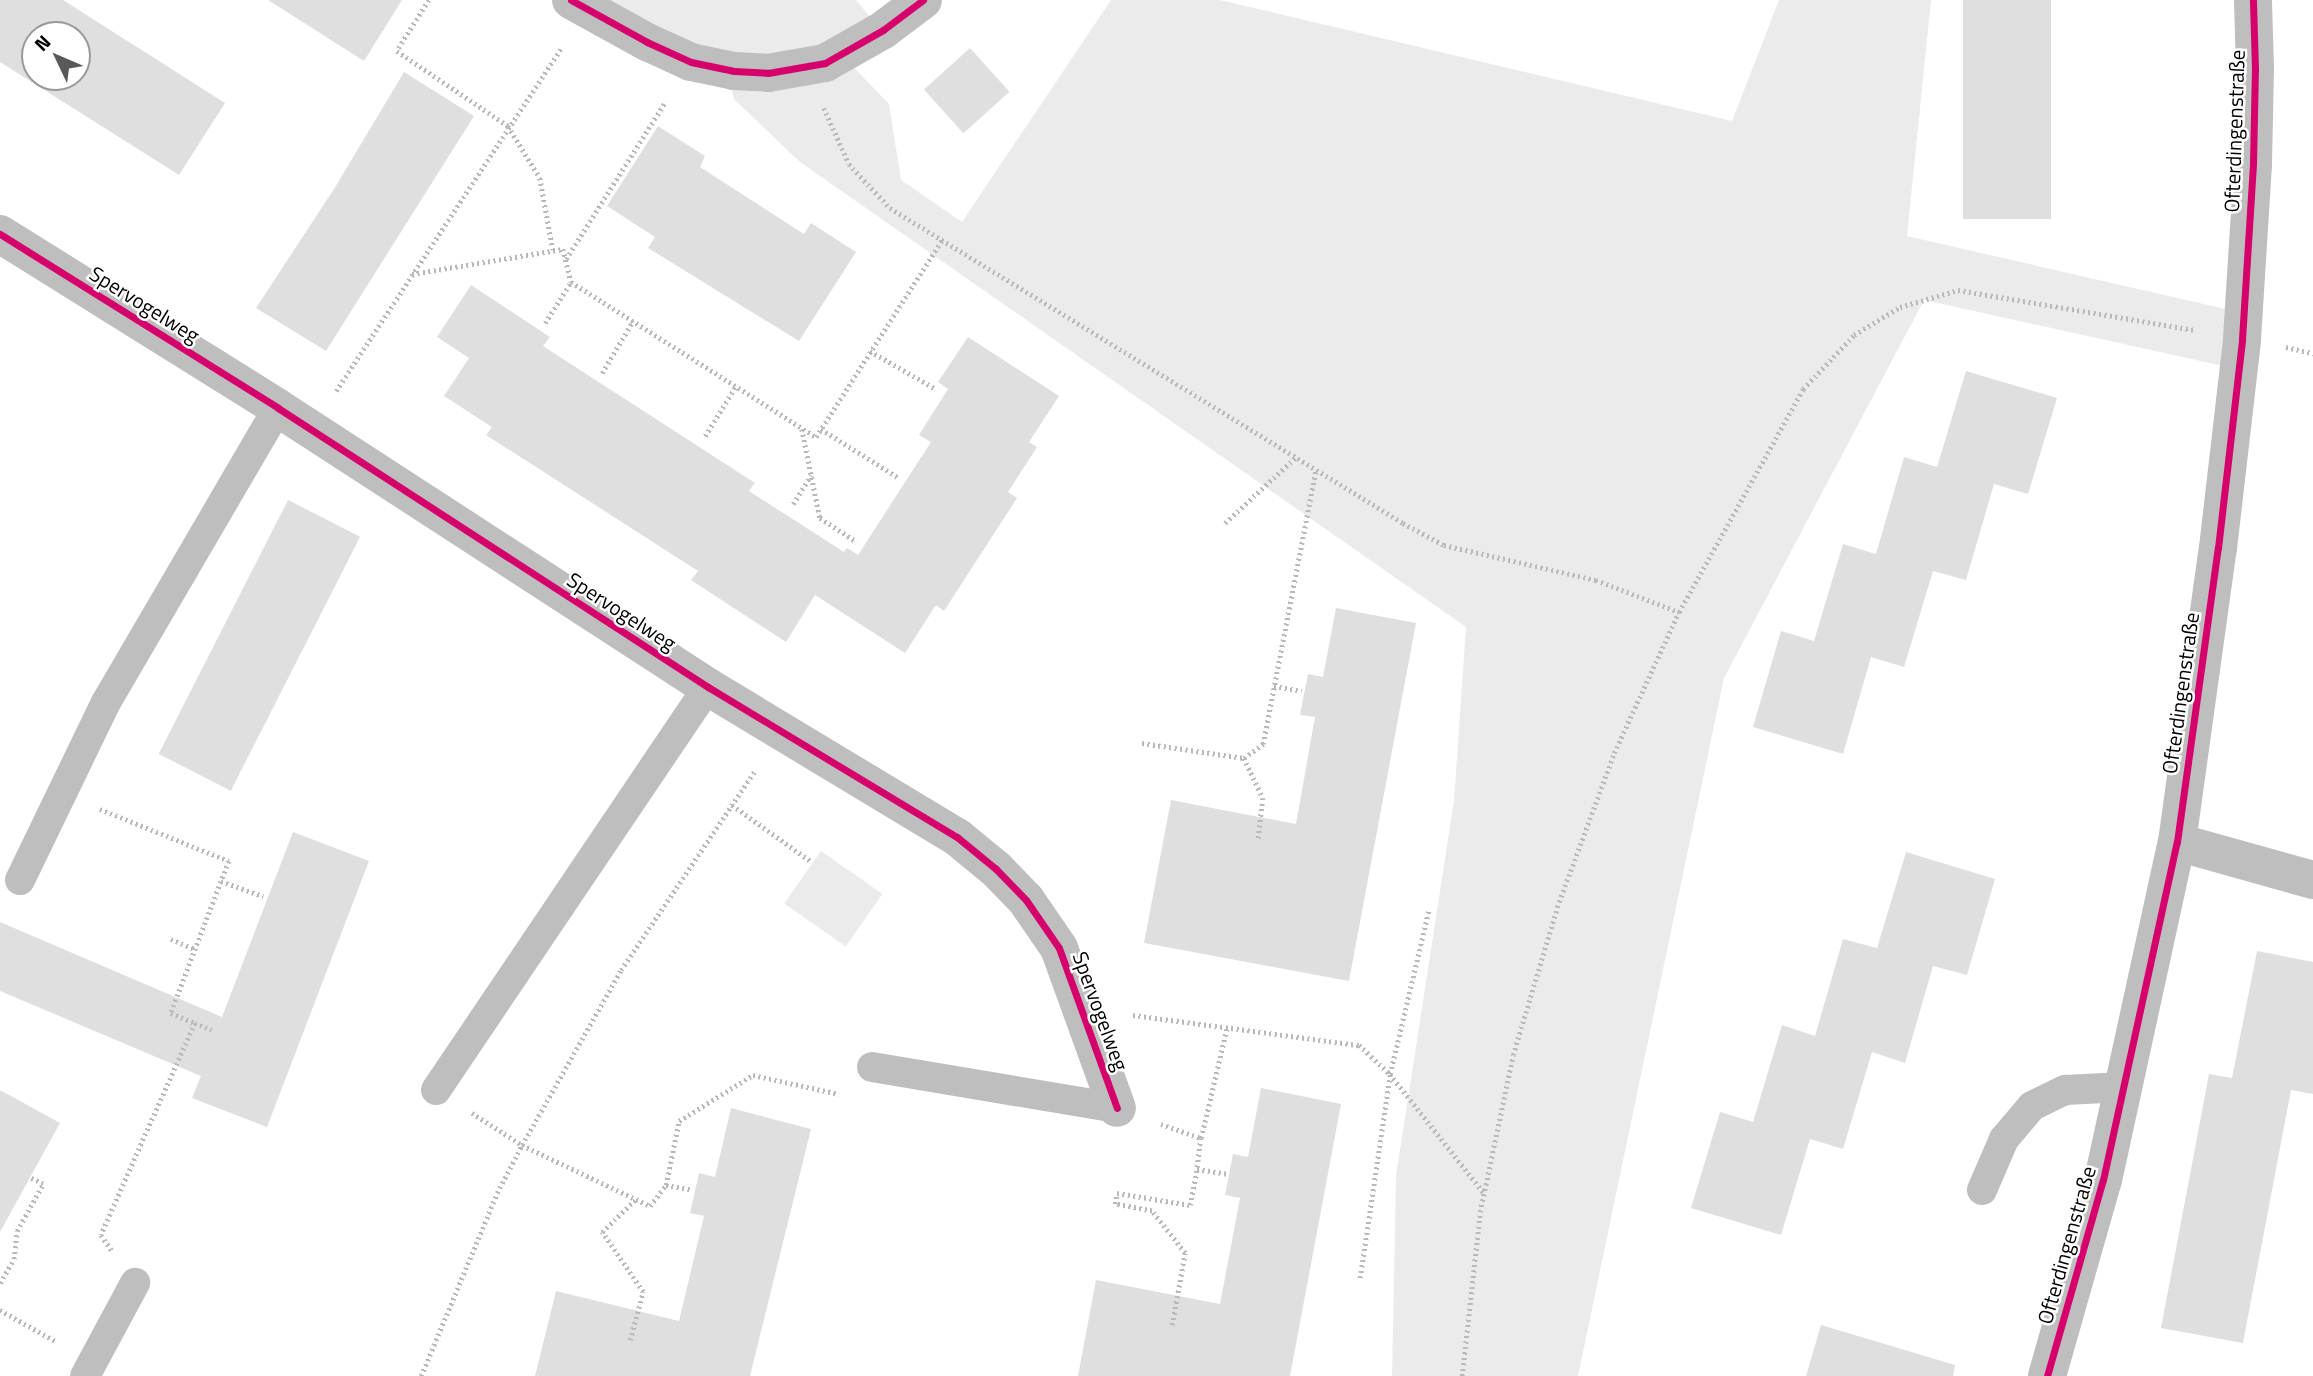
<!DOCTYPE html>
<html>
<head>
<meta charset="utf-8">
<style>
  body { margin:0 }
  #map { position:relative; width:2313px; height:1376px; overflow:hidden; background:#fff; font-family:"Titillium Web",sans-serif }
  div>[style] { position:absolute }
  .green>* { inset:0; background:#ebebeb; transform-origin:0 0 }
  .building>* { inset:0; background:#dfdfdf; transform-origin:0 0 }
  .path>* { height:4.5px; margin-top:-2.25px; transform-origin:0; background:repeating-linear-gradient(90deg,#b9b9b9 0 2px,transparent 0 5.5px) }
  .lane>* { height:30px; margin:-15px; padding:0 15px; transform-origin:15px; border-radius:15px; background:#bebebe }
  .street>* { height:38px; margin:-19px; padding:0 19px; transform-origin:19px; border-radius:19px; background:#bebebe }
  .cycleway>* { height:7px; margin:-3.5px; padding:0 3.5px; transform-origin:3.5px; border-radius:3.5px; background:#d6006c }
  span { translate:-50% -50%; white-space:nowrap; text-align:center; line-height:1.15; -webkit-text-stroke:5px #fff; paint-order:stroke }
  .street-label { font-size:21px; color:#000 }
  .north { position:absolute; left:21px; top:21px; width:70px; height:70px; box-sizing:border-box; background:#fff; border:2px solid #999; border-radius:50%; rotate:314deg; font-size:19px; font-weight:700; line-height:28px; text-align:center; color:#000 }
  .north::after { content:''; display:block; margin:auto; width:24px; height:32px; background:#595959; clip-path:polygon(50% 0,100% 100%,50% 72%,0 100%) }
</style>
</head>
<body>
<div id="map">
  <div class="green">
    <div style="clip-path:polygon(573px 0,856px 0,881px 30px,842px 55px,889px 104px,901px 180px,962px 222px,1111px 0,1220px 0,1732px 121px,1779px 0,1931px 0,1907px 236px,2243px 313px,2237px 369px,1924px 300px,1724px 678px,1578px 1376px,1392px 1376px,1396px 1176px,1454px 801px,1466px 627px,800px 162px,734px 99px,727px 70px)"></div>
    <div style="left:821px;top:851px;width:75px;height:64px;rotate:35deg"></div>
  </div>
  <div class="building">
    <div style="clip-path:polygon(evenodd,0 0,63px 0,225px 103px,179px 175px,0 62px,0 0,35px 35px,77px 35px,77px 77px,35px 77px,35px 35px)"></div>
    <div style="clip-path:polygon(268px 0,402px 0,364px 61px)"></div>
    <div style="left:1963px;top:0;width:88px;height:219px"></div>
    <div style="left:970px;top:48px;width:59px;height:62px;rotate:48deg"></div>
    <div style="clip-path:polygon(404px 72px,474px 116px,326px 351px,256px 308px,334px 189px)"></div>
    <div style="clip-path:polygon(658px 126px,705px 156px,700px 167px,804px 234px,811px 223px,856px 252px,799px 341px,648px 248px,655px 237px,607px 206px)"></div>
    <div style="clip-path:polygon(471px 285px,550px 337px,543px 346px,755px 483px,749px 491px,844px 552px,847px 548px,858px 555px,931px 442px,919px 435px,948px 389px,938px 382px,968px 337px,1059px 396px,1029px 442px,1037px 447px,1008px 492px,1017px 498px,944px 611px,936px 605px,905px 653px,815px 595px,786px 642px,691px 580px,698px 571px,486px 435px,492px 427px,444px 396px,469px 358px,437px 337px)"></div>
    <div style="clip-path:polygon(1966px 371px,2057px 398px,2028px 494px,1994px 484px,1966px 580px,1933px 571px,1904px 667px,1871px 657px,1843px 754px,1753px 727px,1781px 631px,1814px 641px,1843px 544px,1876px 554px,1904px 457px,1937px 467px)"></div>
    <div style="left:288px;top:500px;width:81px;height:285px;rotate:27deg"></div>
    <div style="clip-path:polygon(1336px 608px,1416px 623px,1349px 981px,1144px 943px,1171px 800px,1296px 824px,1315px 717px,1300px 715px,1308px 674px,1323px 677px)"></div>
    <div style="clip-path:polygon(293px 832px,369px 861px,267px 1127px,192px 1098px,201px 1076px,0 991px,0 922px,222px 1017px)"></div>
    <div style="clip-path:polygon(1906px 852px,1995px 879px,1967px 975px,1933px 966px,1905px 1063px,1872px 1052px,1843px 1149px,1810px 1139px,1781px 1235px,1691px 1208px,1720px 1112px,1753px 1122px,1782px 1025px,1815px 1036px,1843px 939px,1877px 948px)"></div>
    <div style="clip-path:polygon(2257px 951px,2313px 962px,2313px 1094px,2291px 1090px,2243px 1343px,2161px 1328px,2209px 1074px,2232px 1078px)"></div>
    <div style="clip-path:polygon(1261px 1088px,1341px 1104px,1290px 1376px,1078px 1376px,1096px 1280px,1220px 1304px,1240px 1198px,1225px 1195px,1233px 1154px,1248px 1157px)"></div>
    <div style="clip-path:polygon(0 1090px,60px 1123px,0 1232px)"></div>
    <div style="clip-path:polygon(731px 1108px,811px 1129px,750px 1376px,535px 1376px,556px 1291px,679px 1321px,704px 1216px,690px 1213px,699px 1173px,715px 1177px)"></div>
    <div style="clip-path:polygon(1821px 1325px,1955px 1365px,1953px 1376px,1806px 1376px)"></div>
  </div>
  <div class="path">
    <div style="left:429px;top:0;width:60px;rotate:122.1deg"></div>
    <div style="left:397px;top:51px;width:134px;rotate:34deg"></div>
    <div style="left:508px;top:126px;width:61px;rotate:58.4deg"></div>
    <div style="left:540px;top:178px;width:73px;rotate:79.8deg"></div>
    <div style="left:824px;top:108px;width:61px;rotate:65.9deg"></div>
    <div style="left:849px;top:164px;width:60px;rotate:47deg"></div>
    <div style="left:890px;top:208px;width:602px;rotate:31.55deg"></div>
    <div style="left:1403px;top:523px;width:47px;rotate:28.2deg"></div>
    <div style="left:1444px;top:545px;width:156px;rotate:13deg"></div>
    <div style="left:1596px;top:580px;width:89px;rotate:21.1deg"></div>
    <div style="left:1679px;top:612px;width:255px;rotate:-60.9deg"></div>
    <div style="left:1803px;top:389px;width:74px;rotate:-46.6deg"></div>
    <div style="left:1854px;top:335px;width:54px;rotate:-31.3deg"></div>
    <div style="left:1900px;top:307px;width:60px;rotate:-16.3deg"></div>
    <div style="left:1958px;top:290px;width:240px;rotate:9.6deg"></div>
    <div style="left:566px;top:259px;width:187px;rotate:-57.7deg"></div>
    <div style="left:412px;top:274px;width:153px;rotate:-9.4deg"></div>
    <div style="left:563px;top:249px;width:34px;rotate:76deg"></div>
    <div style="left:571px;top:282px;width:290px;rotate:32.3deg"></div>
    <div style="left:816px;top:437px;width:234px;rotate:-57.4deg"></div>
    <div style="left:545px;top:323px;width:49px;rotate:-57.6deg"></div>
    <div style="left:2286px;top:347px;width:28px;rotate:13deg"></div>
    <div style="left:870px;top:351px;width:76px;rotate:29.9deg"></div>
    <div style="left:602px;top:373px;width:61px;rotate:-59.2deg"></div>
    <div style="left:336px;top:391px;width:412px;rotate:-56.7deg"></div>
    <div style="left:802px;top:429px;width:91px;rotate:78.6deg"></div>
    <div style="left:820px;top:518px;width:44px;rotate:33deg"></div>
    <div style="left:821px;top:429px;width:92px;rotate:32.1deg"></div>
    <div style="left:705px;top:436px;width:59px;rotate:-58.2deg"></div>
    <div style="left:793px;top:504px;width:34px;rotate:-58deg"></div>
    <div style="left:1225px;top:523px;width:96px;rotate:-42.9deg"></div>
    <div style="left:1274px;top:686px;width:28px;rotate:10deg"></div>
    <div style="left:1142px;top:743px;width:103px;rotate:8.4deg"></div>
    <div style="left:1244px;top:758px;width:44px;rotate:64.6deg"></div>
    <div style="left:1263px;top:798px;width:44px;rotate:96.5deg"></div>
    <div style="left:1244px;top:758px;width:24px;rotate:-36deg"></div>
    <div style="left:1263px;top:744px;width:279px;rotate:-79.1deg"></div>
    <div style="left:732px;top:805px;width:98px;rotate:35.5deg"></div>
    <div style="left:100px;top:809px;width:139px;rotate:22deg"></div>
    <div style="left:229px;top:861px;width:163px;rotate:110.9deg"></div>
    <div style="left:171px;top:1013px;width:26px;rotate:23deg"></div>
    <div style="left:195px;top:1023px;width:232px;rotate:113.9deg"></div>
    <div style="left:101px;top:1235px;width:19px;rotate:55deg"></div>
    <div style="left:221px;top:881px;width:45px;rotate:19.7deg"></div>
    <div style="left:171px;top:939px;width:26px;rotate:23deg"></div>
    <div style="left:1133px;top:1015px;width:228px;rotate:7.6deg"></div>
    <div style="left:1359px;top:1045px;width:42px;rotate:43.1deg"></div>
    <div style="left:1390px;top:1074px;width:152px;rotate:51.7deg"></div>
    <div style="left:195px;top:1023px;width:18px;rotate:22deg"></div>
    <div style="left:472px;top:1113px;width:59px;rotate:32.6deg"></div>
    <div style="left:522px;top:1145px;width:142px;rotate:25.5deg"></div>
    <div style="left:650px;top:1206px;width:26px;rotate:-53deg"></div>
    <div style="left:666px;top:1185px;width:27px;rotate:10deg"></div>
    <div style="left:1161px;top:1124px;width:42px;rotate:19.3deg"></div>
    <div style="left:1201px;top:1138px;width:31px;rotate:97deg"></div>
    <div style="left:1197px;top:1169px;width:30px;rotate:9deg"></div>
    <div style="left:1201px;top:1138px;width:114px;rotate:-76.8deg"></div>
    <div style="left:666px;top:1185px;width:65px;rotate:-78.5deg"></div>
    <div style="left:679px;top:1121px;width:87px;rotate:-31.9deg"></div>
    <div style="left:753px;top:1075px;width:88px;rotate:12.5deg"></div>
    <div style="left:1360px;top:1278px;width:206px;rotate:-81.6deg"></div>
    <div style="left:1390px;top:1074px;width:170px;rotate:-76.7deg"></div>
    <div style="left:0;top:1283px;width:28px;rotate:-60deg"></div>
    <div style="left:14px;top:1259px;width:28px;rotate:-84deg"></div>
    <div style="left:17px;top:1231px;width:54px;rotate:-61deg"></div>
    <div style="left:43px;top:1184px;width:14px;rotate:-155deg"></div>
    <div style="left:0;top:1310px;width:65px;rotate:29.3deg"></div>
    <div style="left:1172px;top:1325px;width:73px;rotate:-79.8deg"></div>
    <div style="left:1185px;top:1253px;width:53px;rotate:-128.2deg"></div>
    <div style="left:1152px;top:1211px;width:38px;rotate:-169deg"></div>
    <div style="left:1115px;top:1204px;width:11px;rotate:-80deg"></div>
    <div style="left:1117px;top:1193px;width:74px;rotate:9.3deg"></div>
    <div style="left:1190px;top:1205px;width:37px;rotate:-79deg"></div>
    <div style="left:630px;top:1340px;width:50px;rotate:-74.8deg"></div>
    <div style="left:643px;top:1292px;width:73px;rotate:-124.3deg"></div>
    <div style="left:602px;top:1232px;width:47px;rotate:-44.1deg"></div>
    <div style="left:421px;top:1376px;width:198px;rotate:-67.4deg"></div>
    <div style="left:497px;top:1193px;width:54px;rotate:-62.5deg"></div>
    <div style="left:522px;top:1145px;width:201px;rotate:-60.5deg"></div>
    <div style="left:621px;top:970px;width:242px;rotate:-56.1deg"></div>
    <div style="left:1462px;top:1376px;width:165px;rotate:-83.7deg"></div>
    <div style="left:1480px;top:1212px;width:160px;rotate:-78.1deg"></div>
    <div style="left:1513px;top:1055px;width:160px;rotate:-73.3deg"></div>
    <div style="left:1559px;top:902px;width:159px;rotate:-69.7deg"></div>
    <div style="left:1614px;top:753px;width:155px;rotate:-65.3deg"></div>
  </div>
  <div class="lane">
    <div style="left:20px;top:880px;width:195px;rotate:-64.2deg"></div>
    <div style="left:105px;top:704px;width:343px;rotate:-59.7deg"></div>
    <div style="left:872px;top:1067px;width:248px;rotate:9.5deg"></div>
    <div style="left:436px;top:1090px;width:486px;rotate:-56deg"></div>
    <div style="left:1982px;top:1190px;width:56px;rotate:-66.7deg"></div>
    <div style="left:2004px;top:1139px;width:43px;rotate:-49.7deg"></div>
    <div style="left:2032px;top:1106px;width:37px;rotate:-26deg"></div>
    <div style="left:2065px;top:1090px;width:59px;rotate:-2.9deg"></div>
    <div style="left:85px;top:1376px;width:106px;rotate:-61.7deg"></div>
  </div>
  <div class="street">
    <div style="left:571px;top:0;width:87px;rotate:28.9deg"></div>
    <div style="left:647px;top:42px;width:48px;rotate:24.4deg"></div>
    <div style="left:691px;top:62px;width:44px;rotate:11.8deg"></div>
    <div style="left:734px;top:71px;width:34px;rotate:3deg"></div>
    <div style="left:768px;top:73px;width:58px;rotate:-10deg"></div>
    <div style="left:825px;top:63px;width:67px;rotate:-29.6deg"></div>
    <div style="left:883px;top:30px;width:50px;rotate:-36.9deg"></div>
    <div style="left:0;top:234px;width:328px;rotate:32deg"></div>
    <div style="left:278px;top:408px;width:513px;rotate:32.98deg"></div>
    <div style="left:708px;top:687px;width:291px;rotate:31.1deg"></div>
    <div style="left:957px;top:837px;width:50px;rotate:39.4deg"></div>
    <div style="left:996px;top:869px;width:43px;rotate:45.9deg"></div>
    <div style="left:1026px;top:900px;width:58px;rotate:55.5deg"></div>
    <div style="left:1059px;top:948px;width:170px;rotate:70.1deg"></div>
    <div style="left:2177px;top:842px;width:141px;rotate:15.6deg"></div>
    <div style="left:2047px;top:1376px;width:204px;rotate:-74.1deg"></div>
    <div style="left:2103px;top:1180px;width:346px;rotate:-77.7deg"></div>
    <div style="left:2177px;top:842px;width:297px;rotate:-82.1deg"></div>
    <div style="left:2218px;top:548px;width:210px;rotate:-83.4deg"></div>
    <div style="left:2242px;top:339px;width:176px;rotate:-86.4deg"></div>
    <div style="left:2253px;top:163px;width:94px;rotate:-88.8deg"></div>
    <div style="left:2255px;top:69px;width:69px;rotate:-91.7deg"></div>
  </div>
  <div class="cycleway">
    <div style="left:571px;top:0;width:87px;rotate:28.9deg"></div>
    <div style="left:647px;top:42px;width:48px;rotate:24.4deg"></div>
    <div style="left:691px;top:62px;width:44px;rotate:11.8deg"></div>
    <div style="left:734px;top:71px;width:34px;rotate:3deg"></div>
    <div style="left:768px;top:73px;width:58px;rotate:-10deg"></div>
    <div style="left:825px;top:63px;width:67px;rotate:-29.6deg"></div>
    <div style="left:883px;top:30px;width:50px;rotate:-36.9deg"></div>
    <div style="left:0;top:234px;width:328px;rotate:32deg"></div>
    <div style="left:278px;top:408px;width:513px;rotate:32.98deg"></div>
    <div style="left:708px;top:687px;width:291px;rotate:31.1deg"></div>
    <div style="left:957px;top:837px;width:50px;rotate:39.4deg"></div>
    <div style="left:996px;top:869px;width:43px;rotate:45.9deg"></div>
    <div style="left:1026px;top:900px;width:58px;rotate:55.5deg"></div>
    <div style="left:1059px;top:948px;width:170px;rotate:70.1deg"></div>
    <div style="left:2047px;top:1376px;width:204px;rotate:-74.1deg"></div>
    <div style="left:2103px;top:1180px;width:346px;rotate:-77.7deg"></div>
    <div style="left:2177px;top:842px;width:297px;rotate:-82.1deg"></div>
    <div style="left:2218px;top:548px;width:210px;rotate:-83.4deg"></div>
    <div style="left:2242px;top:339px;width:176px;rotate:-86.4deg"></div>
    <div style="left:2253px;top:163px;width:94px;rotate:-88.8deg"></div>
    <div style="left:2255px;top:69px;width:69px;rotate:-91.7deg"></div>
  </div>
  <div class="street-label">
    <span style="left:2234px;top:131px;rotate:-88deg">Ofterdingenstraße</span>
    <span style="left:145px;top:304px;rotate:32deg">Spervogelweg</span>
    <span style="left:622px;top:611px;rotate:33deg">Spervogelweg</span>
    <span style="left:2180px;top:693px;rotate:-82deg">Ofterdingenstraße</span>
    <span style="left:1101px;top:1011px;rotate:70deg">Spervogelweg</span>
    <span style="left:2066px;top:1245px;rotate:-74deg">Ofterdingenstraße</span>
  </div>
  <div class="north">N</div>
</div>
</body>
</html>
